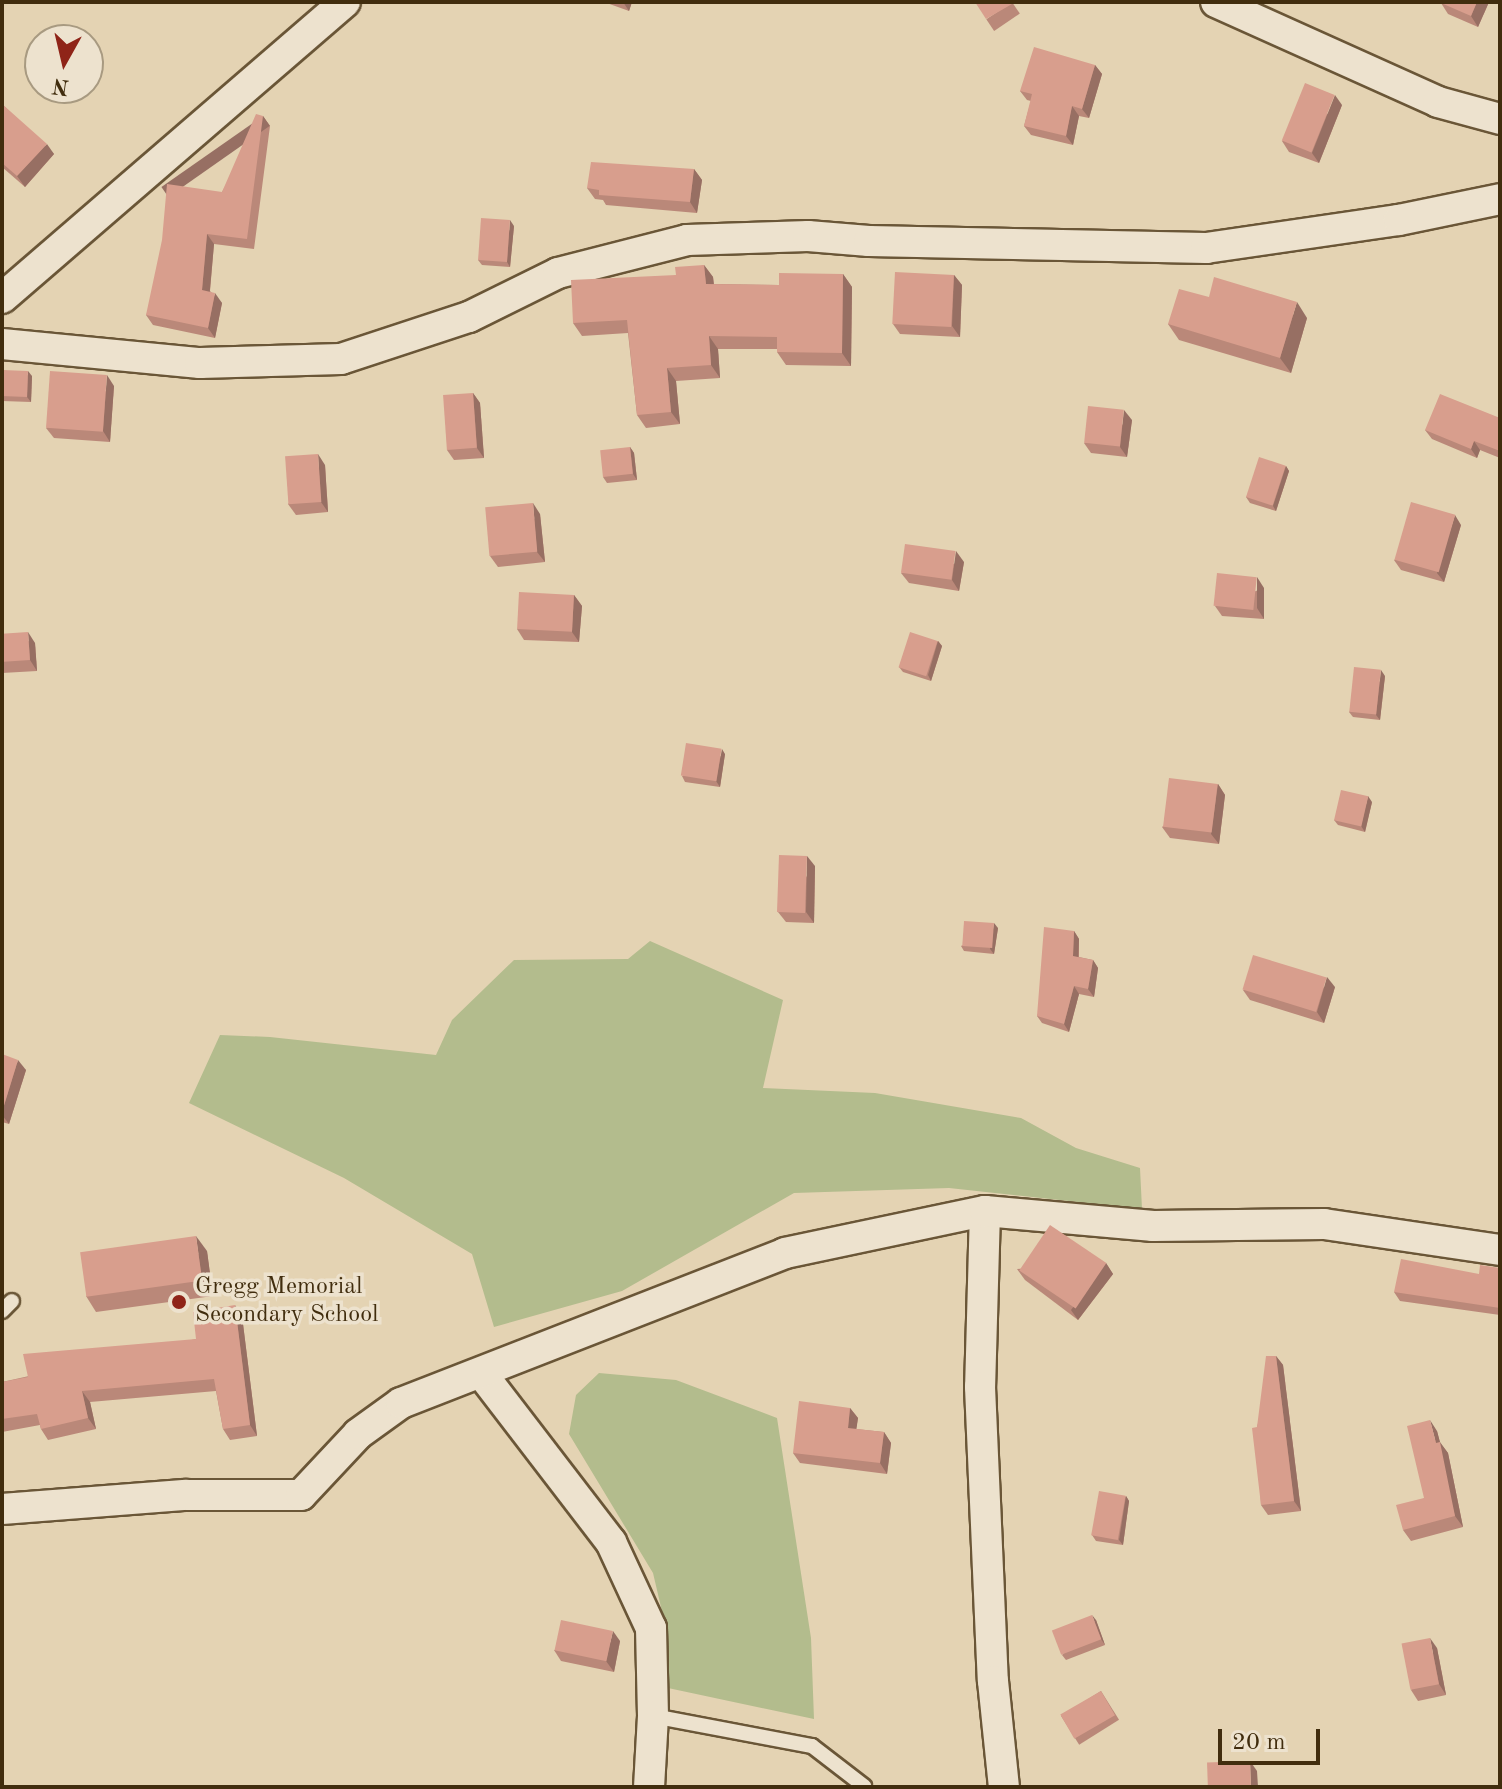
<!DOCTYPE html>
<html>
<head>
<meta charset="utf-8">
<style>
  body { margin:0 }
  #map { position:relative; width:1502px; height:1789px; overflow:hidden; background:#e4d3b3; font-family:"Old Standard TT",serif }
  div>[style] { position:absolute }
  .green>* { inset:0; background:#b3bc8d }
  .roads { filter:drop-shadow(2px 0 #6a5637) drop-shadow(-2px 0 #6a5637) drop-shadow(0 2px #6a5637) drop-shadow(0 -2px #6a5637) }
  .service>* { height:14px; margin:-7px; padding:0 7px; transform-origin:7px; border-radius:7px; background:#ede2ce }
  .minor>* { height:30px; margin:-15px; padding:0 15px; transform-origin:15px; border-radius:15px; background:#ede2ce }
  .wall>* { inset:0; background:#ba8879; transform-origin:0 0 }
  .shaded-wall>* { inset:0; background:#976f63; transform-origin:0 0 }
  .building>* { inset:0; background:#d89e8d; transform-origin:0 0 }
  .dots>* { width:22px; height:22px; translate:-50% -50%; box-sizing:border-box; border:4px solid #ede2ce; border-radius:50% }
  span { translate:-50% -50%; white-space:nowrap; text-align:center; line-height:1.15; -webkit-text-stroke:7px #ede2ce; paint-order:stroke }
  .poi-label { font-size:24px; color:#412d0e }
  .left { translate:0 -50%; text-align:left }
  .frame { position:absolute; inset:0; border:4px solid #412d0e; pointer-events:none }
  .north { position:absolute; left:24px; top:24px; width:80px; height:80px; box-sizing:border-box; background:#ede2ce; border:2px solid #a89a81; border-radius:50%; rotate:188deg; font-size:22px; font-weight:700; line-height:32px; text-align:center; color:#412d0e }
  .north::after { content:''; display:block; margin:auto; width:28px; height:36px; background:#8f2418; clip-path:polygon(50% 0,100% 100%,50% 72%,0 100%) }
  .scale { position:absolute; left:1218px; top:1729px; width:102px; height:36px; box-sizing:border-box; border:4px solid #412d0e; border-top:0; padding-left:10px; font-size:24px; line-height:28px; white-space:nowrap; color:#412d0e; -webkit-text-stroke:6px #ede2ce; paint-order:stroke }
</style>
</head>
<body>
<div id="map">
  <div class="green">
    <div style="clip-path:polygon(650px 941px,783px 1000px,763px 1088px,875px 1093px,1021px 1118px,1076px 1148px,1140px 1168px,1142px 1209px,949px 1188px,794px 1193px,622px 1291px,494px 1327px,472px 1254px,344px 1178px,189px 1103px,220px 1035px,270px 1037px,436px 1055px,452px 1020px,514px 960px,628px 959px)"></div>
    <div style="clip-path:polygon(599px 1373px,676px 1380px,777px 1418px,811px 1638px,814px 1719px,668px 1688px,664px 1620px,653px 1573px,569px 1434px,576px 1395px)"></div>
  </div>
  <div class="roads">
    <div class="service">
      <div style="left:2px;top:1311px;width:14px;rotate:-45deg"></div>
      <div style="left:653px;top:1716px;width:162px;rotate:10.7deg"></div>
      <div style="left:812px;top:1746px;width:66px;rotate:37.6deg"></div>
    </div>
    <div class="minor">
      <div style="left:1216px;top:2px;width:243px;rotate:24.2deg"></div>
      <div style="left:1438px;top:102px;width:64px;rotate:15.3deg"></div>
      <div style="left:2px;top:298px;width:453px;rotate:-40.8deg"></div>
      <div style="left:2px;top:344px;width:199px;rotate:5.5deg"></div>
      <div style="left:200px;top:363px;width:141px;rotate:-1.6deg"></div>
      <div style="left:341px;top:359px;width:135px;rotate:-18.2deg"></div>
      <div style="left:469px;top:317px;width:99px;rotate:-26.3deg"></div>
      <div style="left:558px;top:273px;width:133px;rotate:-14.3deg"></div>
      <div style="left:687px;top:240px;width:121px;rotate:-1.9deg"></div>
      <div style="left:808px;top:236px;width:61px;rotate:4.7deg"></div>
      <div style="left:869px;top:241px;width:337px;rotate:1.2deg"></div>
      <div style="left:1206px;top:248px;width:195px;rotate:-8.3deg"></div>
      <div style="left:1399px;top:220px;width:103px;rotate:-11.7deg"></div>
      <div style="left:985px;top:1211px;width:176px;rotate:91.6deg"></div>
      <div style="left:980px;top:1387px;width:294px;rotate:87.5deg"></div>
      <div style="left:993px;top:1681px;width:107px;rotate:84.1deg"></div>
      <div style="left:482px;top:1374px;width:212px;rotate:52.5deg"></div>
      <div style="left:611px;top:1542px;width:95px;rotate:65.1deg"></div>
      <div style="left:651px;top:1628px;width:88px;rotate:88.7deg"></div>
      <div style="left:653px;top:1716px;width:71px;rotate:93.2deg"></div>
      <div style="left:2px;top:1509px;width:185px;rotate:-4.4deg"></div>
      <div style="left:186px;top:1495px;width:115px"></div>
      <div style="left:301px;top:1495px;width:83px;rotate:-46.9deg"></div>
      <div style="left:358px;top:1434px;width:53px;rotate:-35.8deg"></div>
      <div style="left:401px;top:1403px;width:412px;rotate:-21.3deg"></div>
      <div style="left:785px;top:1253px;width:204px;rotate:-11.9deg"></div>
      <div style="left:985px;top:1211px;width:169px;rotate:5.1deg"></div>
      <div style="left:1153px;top:1226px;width:171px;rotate:-0.7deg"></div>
      <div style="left:1324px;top:1224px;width:178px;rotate:8.4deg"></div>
    </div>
  </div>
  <div class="wall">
    <div style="clip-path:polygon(604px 2px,632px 2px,629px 11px)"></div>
    <div style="left:1012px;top:2px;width:14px;height:31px;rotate:56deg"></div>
    <div style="clip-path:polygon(1441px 2px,1489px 2px,1478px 27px,1448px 14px,1441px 3px)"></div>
    <div style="clip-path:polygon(1095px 65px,1102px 74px,1089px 118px,1079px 116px,1073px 145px,1031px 135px,1024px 126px,1031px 101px,1027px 100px,1020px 91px)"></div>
    <div style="clip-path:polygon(2px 104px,54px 154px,25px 187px,2px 167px)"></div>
    <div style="clip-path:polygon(1342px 105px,1319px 163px,1289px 152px,1282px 141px)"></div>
    <div style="clip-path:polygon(263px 116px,270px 126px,254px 249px,214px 244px,210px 291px,222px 303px,215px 338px,153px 325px,146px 315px,222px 192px)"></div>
    <div style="clip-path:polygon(694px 169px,702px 180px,697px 213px,606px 205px,603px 200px,595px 199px,587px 188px)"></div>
    <div style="clip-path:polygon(514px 226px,510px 267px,482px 265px,478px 260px)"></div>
    <div style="clip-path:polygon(704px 265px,713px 277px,714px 284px,779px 285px,843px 274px,852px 287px,851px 366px,786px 365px,777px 352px,777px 349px,718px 349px,720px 378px,676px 381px,680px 424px,646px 428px,637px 415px,628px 333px,582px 336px,573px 323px,676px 275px)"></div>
    <div style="clip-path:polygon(954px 275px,962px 285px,960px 337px,900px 334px,893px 324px)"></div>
    <div style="clip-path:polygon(1209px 297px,1307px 318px,1291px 373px,1179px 340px,1168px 324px)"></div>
    <div style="clip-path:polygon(2px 370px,32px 376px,31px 402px,2px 401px)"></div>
    <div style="clip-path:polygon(114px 386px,110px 442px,54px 438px,46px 428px)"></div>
    <div style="clip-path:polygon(473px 393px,480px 403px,484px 458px,454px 460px,447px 450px)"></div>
    <div style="clip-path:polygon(1500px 418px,1500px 458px,1480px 450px,1477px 458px,1432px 439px,1425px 430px)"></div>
    <div style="clip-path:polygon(1132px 420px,1127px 457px,1091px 453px,1084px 443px)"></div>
    <div style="clip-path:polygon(630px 447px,634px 453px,637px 480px,607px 483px,603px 477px)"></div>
    <div style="clip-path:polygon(325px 465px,328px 512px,296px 515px,288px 504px)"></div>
    <div style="clip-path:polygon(1286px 466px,1289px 471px,1276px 511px,1250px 503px,1246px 497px)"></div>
    <div style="clip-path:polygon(540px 514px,545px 562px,498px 567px,490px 556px)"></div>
    <div style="clip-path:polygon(1461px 525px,1444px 582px,1401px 570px,1394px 560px)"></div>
    <div style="clip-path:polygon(964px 562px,959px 591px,909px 583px,901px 573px)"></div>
    <div style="clip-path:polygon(1264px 588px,1264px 619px,1222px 616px,1215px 606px)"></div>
    <div style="clip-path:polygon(574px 595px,582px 606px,579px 642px,524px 640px,517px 629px)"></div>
    <div style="clip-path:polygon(2px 634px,35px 643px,37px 671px,2px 673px)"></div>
    <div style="clip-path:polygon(938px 641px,942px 646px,931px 681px,903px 672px,899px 667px)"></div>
    <div style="clip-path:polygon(1385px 676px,1380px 720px,1353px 717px,1349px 712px)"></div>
    <div style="clip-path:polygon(725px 754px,720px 787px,685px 782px,682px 776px)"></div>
    <div style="clip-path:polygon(1218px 784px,1225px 795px,1219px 844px,1170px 838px,1162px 827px)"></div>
    <div style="clip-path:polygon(1372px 802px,1365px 832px,1338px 825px,1334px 820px)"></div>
    <div style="clip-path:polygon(815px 866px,814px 923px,786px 922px,778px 912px)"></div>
    <div style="clip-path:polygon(998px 928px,994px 954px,964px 951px,961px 946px)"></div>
    <div style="clip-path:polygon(1074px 931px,1079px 939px,1079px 957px,1093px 960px,1098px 968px,1094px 997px,1079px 994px,1069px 1032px,1042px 1023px,1037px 1016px)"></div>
    <div style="clip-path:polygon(1335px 987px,1324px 1023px,1250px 1000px,1243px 990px)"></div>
    <div style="clip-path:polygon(2px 1054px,26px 1070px,9px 1124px,2px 1122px)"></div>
    <div style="clip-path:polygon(207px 1251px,213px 1296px,96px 1312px,86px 1296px)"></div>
    <div style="clip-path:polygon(1106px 1263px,1113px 1274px,1078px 1320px,1025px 1280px,1017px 1269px)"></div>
    <div style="clip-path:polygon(1500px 1268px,1500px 1315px,1400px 1301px,1394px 1292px,1479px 1274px)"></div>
    <div style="clip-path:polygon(242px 1316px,257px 1436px,230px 1440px,223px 1429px,216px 1391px,90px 1402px,96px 1429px,48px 1440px,41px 1429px,40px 1425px,2px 1432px,2px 1382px,196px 1339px)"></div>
    <div style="clip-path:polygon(1276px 1356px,1283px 1365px,1301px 1511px,1268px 1515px,1261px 1505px,1257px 1427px)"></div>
    <div style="clip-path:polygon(850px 1408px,858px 1418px,856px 1429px,884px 1432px,891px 1443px,887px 1474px,800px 1463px,793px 1453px)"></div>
    <div style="clip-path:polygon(1437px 1431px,1440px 1443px,1448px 1453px,1463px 1527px,1411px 1541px,1403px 1530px,1424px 1498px)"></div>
    <div style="clip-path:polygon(1126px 1496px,1129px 1501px,1123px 1545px,1096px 1541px,1092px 1535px)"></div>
    <div style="clip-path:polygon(1096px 1620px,1105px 1645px,1066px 1660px,1062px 1655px)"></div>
    <div style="clip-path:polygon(620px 1641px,614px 1672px,561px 1661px,554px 1650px)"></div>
    <div style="clip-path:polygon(1437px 1648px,1446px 1695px,1418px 1701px,1411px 1690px)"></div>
    <div style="left:1101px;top:1691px;width:34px;height:47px;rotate:58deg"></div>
  </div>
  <div class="shaded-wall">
    <div style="clip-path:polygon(623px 2px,632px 2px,629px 11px)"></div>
    <div style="clip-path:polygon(1477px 2px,1489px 2px,1478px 27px,1471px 16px)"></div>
    <div style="clip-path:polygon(1095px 65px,1102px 74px,1089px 118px,1082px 109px)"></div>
    <div style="clip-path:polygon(1335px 95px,1342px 105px,1319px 163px,1312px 153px)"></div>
    <div style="clip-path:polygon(1072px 106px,1079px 116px,1073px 145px,1066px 136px)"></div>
    <div style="left:263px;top:116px;width:12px;height:124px;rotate:55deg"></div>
    <div style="clip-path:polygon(47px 144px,54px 154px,25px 187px,17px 176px)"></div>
    <div style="clip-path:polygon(694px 169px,702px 180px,697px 213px,690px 202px)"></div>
    <div style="clip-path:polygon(510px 220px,514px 226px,510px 267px,507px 262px)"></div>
    <div style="clip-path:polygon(207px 234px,214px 244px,209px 300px,202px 290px)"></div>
    <div style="clip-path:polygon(704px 265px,713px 277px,715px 297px,706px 284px)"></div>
    <div style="clip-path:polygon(843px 274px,852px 287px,851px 366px,842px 353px)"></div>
    <div style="clip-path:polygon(954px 275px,962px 285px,960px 337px,952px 326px)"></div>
    <div style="clip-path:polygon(215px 293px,222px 303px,215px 338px,208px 328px)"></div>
    <div style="clip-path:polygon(1297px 302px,1307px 318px,1291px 373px,1280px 358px)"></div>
    <div style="clip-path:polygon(709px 336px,718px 349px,720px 378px,711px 365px)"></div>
    <div style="clip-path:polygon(667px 368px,676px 381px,680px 424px,671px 412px)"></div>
    <div style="clip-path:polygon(28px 371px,32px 376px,31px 402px,27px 397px)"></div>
    <div style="clip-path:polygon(107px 375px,114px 386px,110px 442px,103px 431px)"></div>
    <div style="clip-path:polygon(473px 393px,480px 403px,484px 458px,477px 448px)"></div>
    <div style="clip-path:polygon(1124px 410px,1132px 420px,1127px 457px,1120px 447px)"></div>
    <div style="clip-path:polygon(1474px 441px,1480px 450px,1477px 458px,1471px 449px)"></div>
    <div style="clip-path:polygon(630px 447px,634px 453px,637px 480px,633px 474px)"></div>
    <div style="clip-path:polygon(318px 454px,325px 465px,328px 512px,321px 502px)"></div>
    <div style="clip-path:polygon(1286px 466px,1289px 471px,1276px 511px,1273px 506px)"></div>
    <div style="clip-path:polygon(533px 503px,540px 514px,545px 562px,537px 552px)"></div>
    <div style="clip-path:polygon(1455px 515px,1461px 525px,1444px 582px,1437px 573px)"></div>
    <div style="clip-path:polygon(956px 551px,964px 562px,959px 591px,952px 580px)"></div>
    <div style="clip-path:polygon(1257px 577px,1264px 588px,1264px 619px,1257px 608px)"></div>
    <div style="clip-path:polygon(574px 595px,582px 606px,579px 642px,572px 632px)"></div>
    <div style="clip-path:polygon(28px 632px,35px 643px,37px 671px,30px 660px)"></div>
    <div style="clip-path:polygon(938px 641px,942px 646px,931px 681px,928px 675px)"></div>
    <div style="clip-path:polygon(1381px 670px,1385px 676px,1380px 720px,1376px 715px)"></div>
    <div style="clip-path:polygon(722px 749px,725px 754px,720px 787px,716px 781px)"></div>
    <div style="clip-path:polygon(1218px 784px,1225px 795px,1219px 844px,1211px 834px)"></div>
    <div style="clip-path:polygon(1368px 796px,1372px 802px,1365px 832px,1361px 826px)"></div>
    <div style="clip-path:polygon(807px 856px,815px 866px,814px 923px,806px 912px)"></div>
    <div style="clip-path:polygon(994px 923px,998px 928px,994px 954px,990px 949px)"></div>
    <div style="clip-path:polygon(1074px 931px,1079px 939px,1078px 964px,1073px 956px)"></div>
    <div style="clip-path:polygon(1093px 960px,1098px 968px,1094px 997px,1088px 989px)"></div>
    <div style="clip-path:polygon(1327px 977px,1335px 987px,1324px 1023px,1317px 1012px)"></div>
    <div style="clip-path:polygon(1074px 986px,1079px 994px,1069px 1032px,1064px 1024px)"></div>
    <div style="clip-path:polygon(18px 1060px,26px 1070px,9px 1124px,2px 1115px,2px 1112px)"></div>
    <div style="clip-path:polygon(196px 1236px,207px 1251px,213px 1296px,202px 1281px)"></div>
    <div style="clip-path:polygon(1106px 1263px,1113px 1274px,1078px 1320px,1071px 1310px)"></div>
    <div style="clip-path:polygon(235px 1305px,242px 1316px,257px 1436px,250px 1425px)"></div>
    <div style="clip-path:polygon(1276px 1356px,1283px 1365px,1301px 1511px,1294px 1501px)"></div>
    <div style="clip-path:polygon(82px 1391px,90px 1402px,96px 1429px,88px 1418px)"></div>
    <div style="clip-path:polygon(850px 1408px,858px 1418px,855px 1439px,848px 1428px)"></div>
    <div style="clip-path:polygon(1430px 1420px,1437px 1431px,1440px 1442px,1448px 1453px,1463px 1527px,1455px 1516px)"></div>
    <div style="clip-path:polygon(884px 1432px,891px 1443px,887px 1474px,880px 1463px)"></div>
    <div style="clip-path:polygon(1126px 1496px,1129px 1501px,1123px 1545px,1119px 1540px)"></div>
    <div style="clip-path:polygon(1092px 1615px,1096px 1620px,1105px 1645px,1101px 1639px)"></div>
    <div style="clip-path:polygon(613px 1631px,620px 1641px,614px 1672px,606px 1661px)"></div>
    <div style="clip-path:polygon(1430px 1638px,1437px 1648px,1446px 1695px,1439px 1684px)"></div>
    <div style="clip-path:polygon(1250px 1761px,1257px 1771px,1258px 1787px,1251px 1787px)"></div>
  </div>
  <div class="building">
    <div style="clip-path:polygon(975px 2px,1011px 2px,1012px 4px,986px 19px)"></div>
    <div style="clip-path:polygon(1441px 2px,1477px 2px,1471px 16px,1441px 3px)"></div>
    <div style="clip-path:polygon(1034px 47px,1095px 65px,1082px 109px,1072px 106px,1066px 136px,1024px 126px,1032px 94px,1020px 91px)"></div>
    <div style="left:1305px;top:83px;width:32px;height:62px;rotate:22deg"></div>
    <div style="clip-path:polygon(2px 104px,47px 144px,17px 176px,2px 163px)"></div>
    <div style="clip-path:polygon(256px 114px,263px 116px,247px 239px,207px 234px,202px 290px,215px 293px,208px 328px,146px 315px,162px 240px,167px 184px,222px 192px)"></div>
    <div style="clip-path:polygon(591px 162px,694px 169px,690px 202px,599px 195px,599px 190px,587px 188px)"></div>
    <div style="left:481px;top:218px;width:29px;height:42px;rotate:4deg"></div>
    <div style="clip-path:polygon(704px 265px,706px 284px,779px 285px,779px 273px,843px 274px,842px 353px,777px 352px,777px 337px,709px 336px,711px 365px,667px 368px,671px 412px,637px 415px,627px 320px,573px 323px,571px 280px,676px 275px,675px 267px)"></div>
    <div style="left:895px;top:272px;width:59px;height:52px;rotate:3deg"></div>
    <div style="clip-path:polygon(1214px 277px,1297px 302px,1280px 358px,1168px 324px,1179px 289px,1209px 297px)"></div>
    <div style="left:2px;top:370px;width:26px;height:26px;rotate:2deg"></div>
    <div style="left:50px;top:371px;width:57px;height:57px;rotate:4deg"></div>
    <div style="left:473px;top:393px;width:55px;height:30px;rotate:86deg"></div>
    <div style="clip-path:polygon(1440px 394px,1500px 418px,1500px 451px,1474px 441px,1471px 449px,1425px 430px)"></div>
    <div style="left:1088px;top:406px;width:36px;height:37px;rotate:6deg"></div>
    <div style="left:630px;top:447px;width:27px;height:30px;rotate:84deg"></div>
    <div style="left:318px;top:454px;width:48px;height:33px;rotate:86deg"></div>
    <div style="left:1259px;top:457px;width:28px;height:42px;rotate:18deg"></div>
    <div style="left:1411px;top:502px;width:46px;height:60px;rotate:16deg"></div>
    <div style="left:533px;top:503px;width:49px;height:48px;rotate:85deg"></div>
    <div style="left:905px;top:544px;width:51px;height:29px;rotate:8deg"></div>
    <div style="left:1217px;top:573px;width:40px;height:33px;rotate:6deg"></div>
    <div style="left:519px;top:592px;width:55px;height:37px;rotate:3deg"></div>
    <div style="left:28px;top:632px;width:28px;height:26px;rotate:86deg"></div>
    <div style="left:910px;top:632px;width:29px;height:37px;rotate:18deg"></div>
    <div style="left:1354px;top:667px;width:27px;height:45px;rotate:6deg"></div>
    <div style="left:686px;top:743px;width:36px;height:33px;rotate:9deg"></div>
    <div style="left:1169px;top:778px;width:49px;height:49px;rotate:7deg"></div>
    <div style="left:1341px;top:790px;width:28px;height:31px;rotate:13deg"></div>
    <div style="left:779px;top:855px;width:28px;height:57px;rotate:2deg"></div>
    <div style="left:964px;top:921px;width:30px;height:25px;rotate:4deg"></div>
    <div style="clip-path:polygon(1044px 927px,1074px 931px,1073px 956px,1093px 960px,1088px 989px,1074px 986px,1064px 1024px,1037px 1016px)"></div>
    <div style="left:1253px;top:955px;width:77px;height:36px;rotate:17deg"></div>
    <div style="clip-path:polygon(2px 1054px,18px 1060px,2px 1112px)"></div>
    <div style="left:1050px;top:1225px;width:68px;height:55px;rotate:34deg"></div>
    <div style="left:196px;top:1236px;width:45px;height:117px;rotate:82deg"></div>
    <div style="clip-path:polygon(1401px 1259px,1479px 1274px,1480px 1265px,1500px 1268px,1500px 1308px,1394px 1292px)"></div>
    <div style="clip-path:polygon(235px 1305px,250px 1425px,223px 1429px,214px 1379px,82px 1391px,88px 1418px,41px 1429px,37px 1414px,2px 1419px,2px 1382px,28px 1377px,23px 1354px,196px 1339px,193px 1312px)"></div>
    <div style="clip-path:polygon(1266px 1356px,1276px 1356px,1294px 1501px,1261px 1505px,1252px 1428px,1257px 1427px)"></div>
    <div style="clip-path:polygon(799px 1401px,850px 1408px,848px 1428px,884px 1432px,880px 1463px,793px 1453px)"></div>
    <div style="clip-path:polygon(1430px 1420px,1436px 1443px,1440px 1442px,1455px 1516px,1403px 1530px,1396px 1505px,1424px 1498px,1407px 1426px)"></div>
    <div style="left:1099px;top:1491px;width:27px;height:45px;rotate:10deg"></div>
    <div style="left:1092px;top:1615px;width:26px;height:43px;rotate:69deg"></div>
    <div style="left:561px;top:1620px;width:53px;height:31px;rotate:12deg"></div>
    <div style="left:1430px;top:1638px;width:47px;height:29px;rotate:79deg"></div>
    <div style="left:1101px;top:1691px;width:28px;height:47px;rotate:60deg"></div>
    <div style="left:1250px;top:1761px;width:26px;height:43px;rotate:88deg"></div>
  </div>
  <div class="dots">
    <div style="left:179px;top:1302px;background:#8f2418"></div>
  </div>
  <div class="poi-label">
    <span class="left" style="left:195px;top:1302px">Gregg Memorial<br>Secondary School</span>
  </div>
  <div class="frame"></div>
  <div class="north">N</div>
  <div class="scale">20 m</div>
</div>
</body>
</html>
